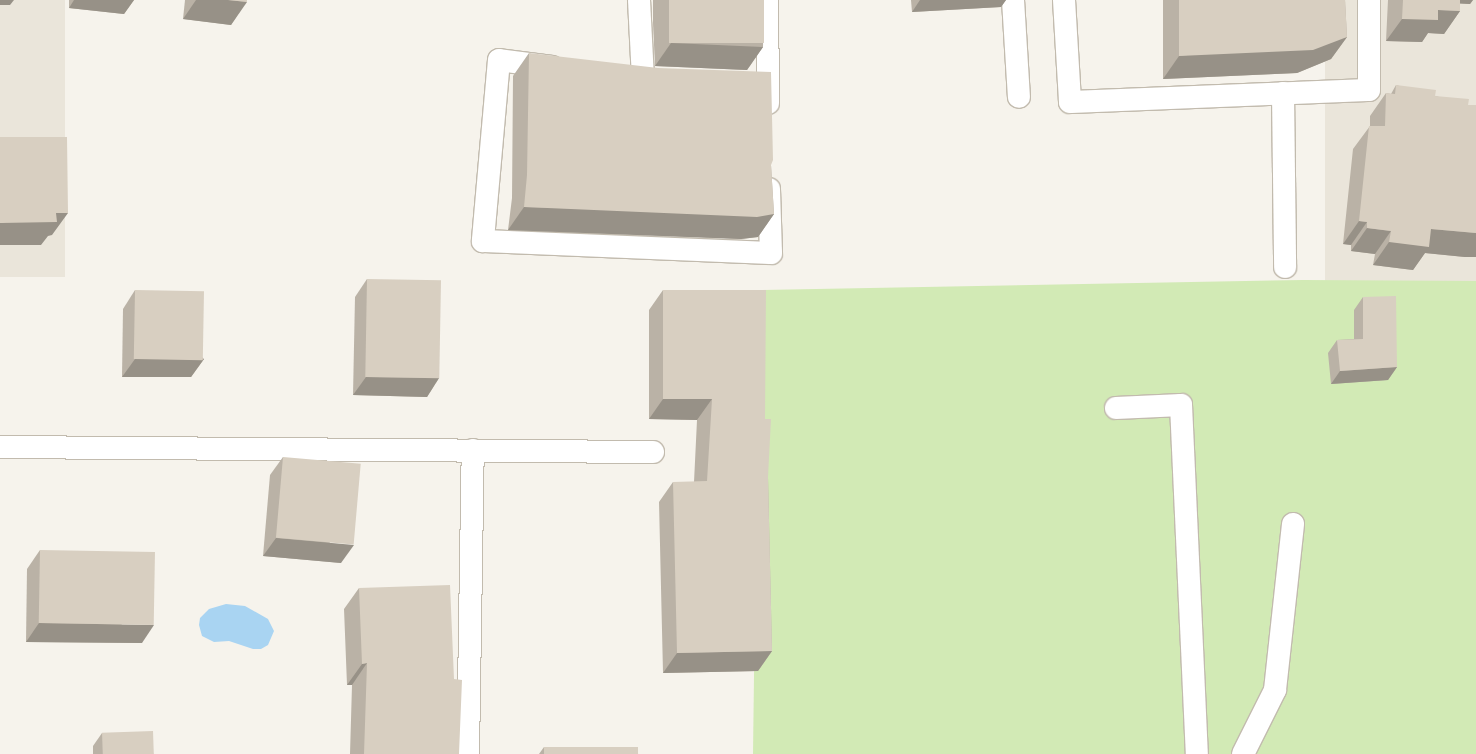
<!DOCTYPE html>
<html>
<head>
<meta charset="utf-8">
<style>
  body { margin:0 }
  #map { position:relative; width:1476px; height:754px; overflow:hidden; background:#f6f3ec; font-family:Poppins,sans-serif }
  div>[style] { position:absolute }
  .residential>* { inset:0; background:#eae5da; transform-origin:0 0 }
  .green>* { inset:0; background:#d2eab5 }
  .water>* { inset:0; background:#a9d4f2 }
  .roads { filter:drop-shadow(1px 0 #c2bbae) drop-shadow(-1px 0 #c2bbae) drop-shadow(0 1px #c2bbae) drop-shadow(0 -1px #c2bbae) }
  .minor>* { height:22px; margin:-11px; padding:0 11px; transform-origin:11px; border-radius:11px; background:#fff }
  .wall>* { inset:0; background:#bab2a6 }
  .shaded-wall>* { inset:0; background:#979187 }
  .building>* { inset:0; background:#d8cfc1; transform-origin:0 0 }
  span { translate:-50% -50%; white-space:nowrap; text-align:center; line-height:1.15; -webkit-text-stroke:4px #fff; paint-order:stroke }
</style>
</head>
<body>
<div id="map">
  <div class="residential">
    <div style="left:0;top:0;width:65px;height:277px"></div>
    <div style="left:1325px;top:0;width:151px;height:281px"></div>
  </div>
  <div class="green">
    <div style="clip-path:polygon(1303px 280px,1476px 281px,1476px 754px,753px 754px,759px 290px)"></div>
  </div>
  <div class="water">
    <div style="clip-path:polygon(226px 604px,245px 606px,268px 619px,274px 631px,268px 645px,261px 649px,253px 649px,229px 641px,214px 642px,202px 636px,199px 625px,200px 618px,209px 609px)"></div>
  </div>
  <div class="roads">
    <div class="minor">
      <div style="left:639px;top:0;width:78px;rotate:87.1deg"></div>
      <div style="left:767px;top:0;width:103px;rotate:89.4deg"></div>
      <div style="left:1013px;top:0;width:97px;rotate:86.5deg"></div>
      <div style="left:1064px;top:0;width:102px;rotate:86.6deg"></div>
      <div style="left:1070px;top:102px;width:299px;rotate:-2.3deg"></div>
      <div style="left:1369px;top:90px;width:90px;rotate:-90deg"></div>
      <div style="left:552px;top:67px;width:53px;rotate:-172.5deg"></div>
      <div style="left:499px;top:60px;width:182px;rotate:95.1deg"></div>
      <div style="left:483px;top:241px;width:288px;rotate:2.4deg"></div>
      <div style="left:771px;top:253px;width:64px;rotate:-91.8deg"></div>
      <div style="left:1283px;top:93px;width:174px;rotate:89.3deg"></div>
      <div style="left:1116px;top:408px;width:65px;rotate:-2.6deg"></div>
      <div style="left:1181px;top:405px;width:349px;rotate:87.4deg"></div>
      <div style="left:0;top:447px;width:653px;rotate:0.44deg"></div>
      <div style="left:468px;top:754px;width:304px;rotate:-89.1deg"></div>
      <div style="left:1243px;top:754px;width:72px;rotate:-63.4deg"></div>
      <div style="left:1275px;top:690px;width:167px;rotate:-83.8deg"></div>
    </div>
  </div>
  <div class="wall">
    <div style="clip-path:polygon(69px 0,134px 0,124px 14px,69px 8px)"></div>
    <div style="clip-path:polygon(185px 0,247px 0,231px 25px,183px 19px)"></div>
    <div style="clip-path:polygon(653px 0,764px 0,763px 47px,747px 70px,655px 66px,653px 23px)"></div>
    <div style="clip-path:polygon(911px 0,1006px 0,1001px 7px,912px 12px)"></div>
    <div style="clip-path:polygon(1163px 0,1345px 0,1347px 37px,1331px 59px,1297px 73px,1163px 79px)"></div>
    <div style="clip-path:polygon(1388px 0,1473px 0,1470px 4px,1460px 3px,1460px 11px,1444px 34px,1428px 33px,1422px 42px,1386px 41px)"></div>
    <div style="clip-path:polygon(529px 53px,771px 165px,774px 214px,758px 237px,741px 239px,508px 230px,512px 198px,513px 76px)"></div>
    <div style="clip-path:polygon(1396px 85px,1468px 105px,1476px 105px,1476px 257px,1465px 257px,1425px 253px,1413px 270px,1373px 265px,1375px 254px,1351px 251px,1351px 245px,1343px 244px,1353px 149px,1370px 126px,1370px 116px,1386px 93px,1391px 94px)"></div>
    <div style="clip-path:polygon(367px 279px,439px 378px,427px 397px,353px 395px,355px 297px)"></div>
    <div style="clip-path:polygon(135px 290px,204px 359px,191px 377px,122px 377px,123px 309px)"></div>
    <div style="clip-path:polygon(663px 290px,765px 419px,768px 477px,772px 651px,758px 671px,663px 673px,659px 502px,673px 482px,694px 482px,697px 420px,649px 419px,649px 310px)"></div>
    <div style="clip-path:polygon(1363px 297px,1397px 367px,1388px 380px,1331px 384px,1328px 353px,1337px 340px,1354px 339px,1354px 310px)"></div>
    <div style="clip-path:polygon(283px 457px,341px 563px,263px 556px,270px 475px)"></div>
    <div style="clip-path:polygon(40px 550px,142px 643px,26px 642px,27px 569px)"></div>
    <div style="clip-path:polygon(359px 588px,454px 679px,459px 754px,350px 754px,352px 685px,347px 685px,344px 609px)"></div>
    <div style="clip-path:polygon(102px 733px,154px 754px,93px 754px,93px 746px)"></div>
    <div style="clip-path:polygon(544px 747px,639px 754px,539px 754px)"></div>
  </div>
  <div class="shaded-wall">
    <div style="clip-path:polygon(0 0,14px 0,10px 5px,0 5px)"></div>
    <div style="clip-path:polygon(74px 0,134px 0,124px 14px,69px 8px)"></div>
    <div style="clip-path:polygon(196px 0,228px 0,247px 2px,231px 25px,183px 19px)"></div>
    <div style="clip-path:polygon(920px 0,1006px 0,1001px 7px,912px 12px)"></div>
    <div style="clip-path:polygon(1446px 0,1473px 0,1470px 4px,1444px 3px)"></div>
    <div style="clip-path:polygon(1438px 10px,1460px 11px,1444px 34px,1428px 33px,1422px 42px,1386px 41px,1402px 19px)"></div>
    <div style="clip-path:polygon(1347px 37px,1331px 59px,1297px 73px,1163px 79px,1179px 56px)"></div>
    <div style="clip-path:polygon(671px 43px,763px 47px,747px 70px,655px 66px)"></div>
    <div style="clip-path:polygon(524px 207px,774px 214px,758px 237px,741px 239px,508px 230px)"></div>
    <div style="clip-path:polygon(56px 213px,68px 213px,52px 235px,48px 236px,41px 245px,0 245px,0 223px)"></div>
    <div style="clip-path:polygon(1359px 221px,1367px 222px,1351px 245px,1343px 244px)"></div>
    <div style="clip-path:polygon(1367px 228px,1391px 231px,1375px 254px,1351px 251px)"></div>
    <div style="clip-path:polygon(1431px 229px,1476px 233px,1476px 257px,1465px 257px,1425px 253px,1413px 270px,1373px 265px,1389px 242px)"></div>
    <div style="clip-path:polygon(135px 359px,204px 359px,191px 377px,122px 377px)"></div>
    <div style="clip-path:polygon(1397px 367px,1388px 380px,1331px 384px,1340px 371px)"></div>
    <div style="clip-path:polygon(366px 377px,439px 378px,427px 397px,353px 395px)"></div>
    <div style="clip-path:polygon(663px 399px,712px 399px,697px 420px,649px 419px)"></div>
    <div style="clip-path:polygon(276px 538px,354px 545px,341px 563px,263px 556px)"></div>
    <div style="clip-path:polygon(39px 623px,154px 625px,142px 643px,26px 642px)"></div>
    <div style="clip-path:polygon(772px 651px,758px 671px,663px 673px,677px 653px)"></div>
    <div style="clip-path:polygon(367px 663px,352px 685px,347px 685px,362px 664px)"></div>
  </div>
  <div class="building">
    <div style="clip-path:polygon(228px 0,247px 0,247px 2px)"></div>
    <div style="left:669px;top:0;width:95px;height:43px"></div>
    <div style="clip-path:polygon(1179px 0,1345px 0,1347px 37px,1313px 50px,1179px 56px)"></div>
    <div style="clip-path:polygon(1403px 0,1460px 0,1460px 11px,1438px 10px,1438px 20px,1402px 19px)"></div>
    <div style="clip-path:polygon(529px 53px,658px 68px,771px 72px,773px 160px,771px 165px,774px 214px,757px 217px,524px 207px,527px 175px)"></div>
    <div style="clip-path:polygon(1396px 85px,1436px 90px,1435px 96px,1469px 99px,1468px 105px,1476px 105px,1476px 233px,1431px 229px,1429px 247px,1389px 242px,1391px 231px,1367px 228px,1367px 222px,1359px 221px,1369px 126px,1385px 126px,1386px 93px,1395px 94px)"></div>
    <div style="clip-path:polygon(0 137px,67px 137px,68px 213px,56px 213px,57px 222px,0 223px)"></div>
    <div style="left:367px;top:279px;width:74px;height:98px;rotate:1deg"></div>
    <div style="left:135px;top:290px;width:69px;height:69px;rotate:1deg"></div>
    <div style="clip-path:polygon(663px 290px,766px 290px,765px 419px,771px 419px,768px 477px,772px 651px,677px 653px,673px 482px,707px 481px,712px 399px,663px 399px)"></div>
    <div style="clip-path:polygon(1396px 296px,1397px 367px,1340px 371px,1337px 340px,1363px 339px,1363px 297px)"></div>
    <div style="left:283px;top:457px;width:78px;height:81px;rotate:5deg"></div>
    <div style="left:40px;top:550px;width:115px;height:73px;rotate:1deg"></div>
    <div style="clip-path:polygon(450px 585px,454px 679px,462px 680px,459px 754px,364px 754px,367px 663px,362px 664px,359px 588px)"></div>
    <div style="left:153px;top:731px;width:23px;height:51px;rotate:88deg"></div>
    <div style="left:544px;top:747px;width:94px;height:7px"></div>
  </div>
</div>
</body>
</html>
